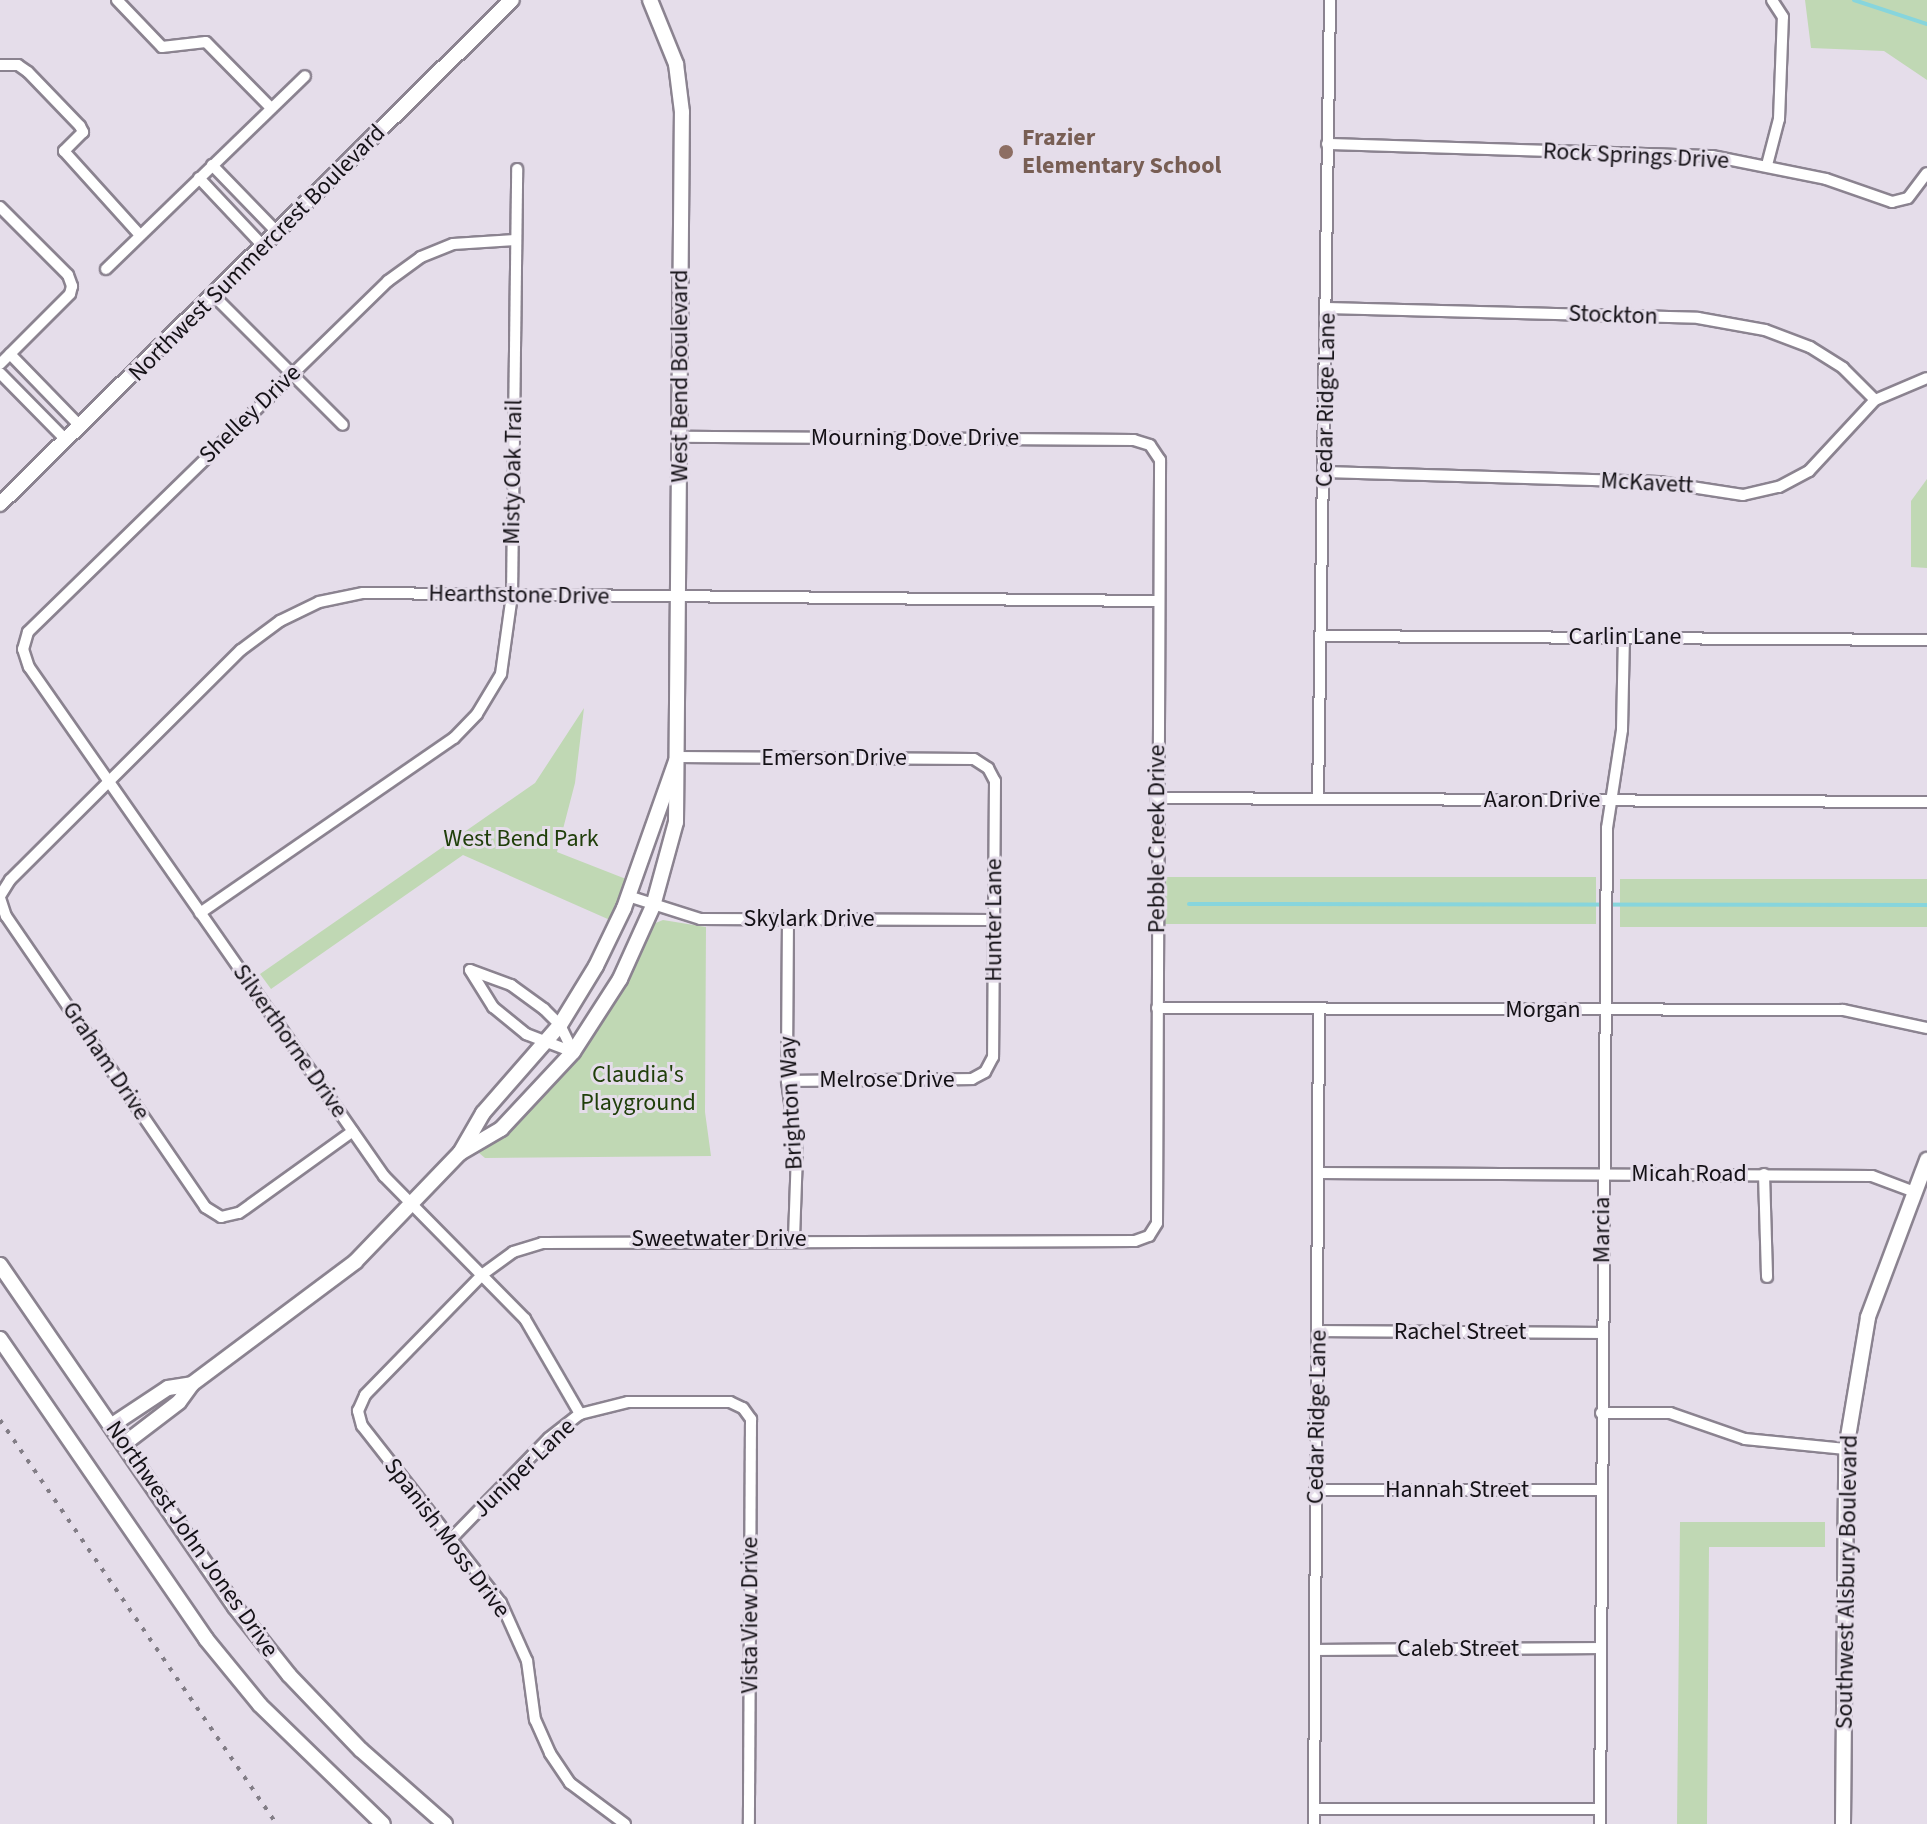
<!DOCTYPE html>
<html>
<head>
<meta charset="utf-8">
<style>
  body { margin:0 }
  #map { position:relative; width:1927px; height:1824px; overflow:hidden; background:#e5ddea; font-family:"Source Sans 3",sans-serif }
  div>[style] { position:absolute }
  .green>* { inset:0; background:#c0d8b4; transform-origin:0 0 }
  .stream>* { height:4px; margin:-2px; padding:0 2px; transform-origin:2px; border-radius:2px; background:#87d5dc }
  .roads { filter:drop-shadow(2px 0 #8b8390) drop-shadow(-2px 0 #8b8390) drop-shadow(0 2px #8b8390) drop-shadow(0 -2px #8b8390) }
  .street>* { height:10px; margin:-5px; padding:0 5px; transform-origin:5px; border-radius:5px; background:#fff }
  .secondary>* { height:14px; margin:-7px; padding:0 7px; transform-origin:7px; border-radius:7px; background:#fff }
  .rail>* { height:4px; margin-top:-2px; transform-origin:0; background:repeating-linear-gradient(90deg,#827d86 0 4px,transparent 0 12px) }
  .dots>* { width:22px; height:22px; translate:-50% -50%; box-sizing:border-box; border:4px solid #e5ddea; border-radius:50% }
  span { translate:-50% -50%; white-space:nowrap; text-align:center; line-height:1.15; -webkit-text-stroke:6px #e5ddea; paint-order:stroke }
  .education-label { font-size:24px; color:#785e54; font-weight:700 }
  .left { translate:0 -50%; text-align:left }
  .street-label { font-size:24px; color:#141116 }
  .park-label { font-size:24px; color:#203f0a }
</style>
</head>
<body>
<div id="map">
  <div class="green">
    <div style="clip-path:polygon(1805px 0,1927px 0,1927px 80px,1884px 51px,1811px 48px)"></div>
    <div style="clip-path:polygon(1927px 479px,1927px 568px,1911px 567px,1911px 501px)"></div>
    <div style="clip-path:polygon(584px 708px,575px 783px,557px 852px,626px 879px,610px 920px,463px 855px,271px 989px,260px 974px,535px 783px)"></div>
    <div style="left:1165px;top:877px;width:431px;height:47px"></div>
    <div style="left:1620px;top:879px;width:307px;height:48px"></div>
    <div style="clip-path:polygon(663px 920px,706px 927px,705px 1112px,711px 1156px,485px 1158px,479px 1153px,523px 1117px,574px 1060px,618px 994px,653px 924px)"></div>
    <div style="clip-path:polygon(1680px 1522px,1825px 1522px,1825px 1547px,1709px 1547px,1707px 1824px,1677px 1824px)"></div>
  </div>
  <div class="stream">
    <div style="left:1854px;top:0;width:77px;rotate:18.2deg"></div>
    <div style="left:1189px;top:904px;width:738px;rotate:0.08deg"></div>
  </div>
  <div class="roads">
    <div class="street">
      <div style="left:117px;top:0;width:65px;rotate:46.2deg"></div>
      <div style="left:162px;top:47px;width:44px;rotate:-6.5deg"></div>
      <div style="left:206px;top:42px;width:93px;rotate:45.4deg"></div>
      <div style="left:0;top:65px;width:18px"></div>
      <div style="left:18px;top:65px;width:12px;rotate:35deg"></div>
      <div style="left:28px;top:72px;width:75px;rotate:46.1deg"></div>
      <div style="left:80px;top:126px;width:7px;rotate:63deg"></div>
      <div style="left:83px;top:132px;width:27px;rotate:135deg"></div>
      <div style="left:64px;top:151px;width:113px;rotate:47.9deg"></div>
      <div style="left:1327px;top:144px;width:385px;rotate:1.8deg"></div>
      <div style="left:1712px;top:156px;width:116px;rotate:11.4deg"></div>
      <div style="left:1826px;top:179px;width:70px;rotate:19.2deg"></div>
      <div style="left:1892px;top:202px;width:16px;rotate:-14deg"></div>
      <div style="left:1908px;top:198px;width:31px;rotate:-53deg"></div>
      <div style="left:212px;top:165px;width:95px;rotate:45.9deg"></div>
      <div style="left:1767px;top:165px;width:48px;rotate:-75.4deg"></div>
      <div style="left:1779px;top:119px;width:102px;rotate:-87.8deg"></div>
      <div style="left:1783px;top:17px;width:20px;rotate:-123deg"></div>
      <div style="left:199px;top:178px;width:95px;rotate:46.7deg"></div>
      <div style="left:0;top:207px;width:96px;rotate:45deg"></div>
      <div style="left:68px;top:275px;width:12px;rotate:70deg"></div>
      <div style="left:72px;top:286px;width:8px;rotate:104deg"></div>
      <div style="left:70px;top:294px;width:99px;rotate:135deg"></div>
      <div style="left:515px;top:240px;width:62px;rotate:176.3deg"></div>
      <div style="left:453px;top:244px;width:35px;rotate:158deg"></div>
      <div style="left:421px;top:257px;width:41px;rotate:144deg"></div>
      <div style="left:388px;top:281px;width:503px;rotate:135.73deg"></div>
      <div style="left:28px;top:632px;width:18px;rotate:106deg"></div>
      <div style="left:23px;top:649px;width:19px;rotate:72deg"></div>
      <div style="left:29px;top:667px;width:621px;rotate:55.11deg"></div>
      <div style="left:384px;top:1176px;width:201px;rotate:45.4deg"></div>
      <div style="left:525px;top:1319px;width:110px;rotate:59.9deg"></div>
      <div style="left:106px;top:269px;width:277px;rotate:-44.1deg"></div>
      <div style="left:214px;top:296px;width:182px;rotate:45deg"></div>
      <div style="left:1327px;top:308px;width:371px;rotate:1.5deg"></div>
      <div style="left:1698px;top:318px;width:68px;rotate:10.2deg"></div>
      <div style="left:1765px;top:330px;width:48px;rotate:20.7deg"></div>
      <div style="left:1810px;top:347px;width:39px;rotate:32deg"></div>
      <div style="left:1843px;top:368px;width:45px;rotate:45deg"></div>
      <div style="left:10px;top:354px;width:100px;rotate:45.8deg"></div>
      <div style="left:0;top:373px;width:94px;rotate:45.4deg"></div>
      <div style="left:1325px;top:472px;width:334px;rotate:1.7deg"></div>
      <div style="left:1659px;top:482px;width:85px;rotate:8.8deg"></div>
      <div style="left:1743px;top:495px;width:37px;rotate:-13deg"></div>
      <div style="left:1779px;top:487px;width:34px;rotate:-28deg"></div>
      <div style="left:1809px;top:471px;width:97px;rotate:-47.1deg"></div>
      <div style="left:1875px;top:400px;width:56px;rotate:-22.9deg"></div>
      <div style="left:1323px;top:636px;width:604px;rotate:0.38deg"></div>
      <div style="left:677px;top:757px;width:297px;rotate:0.4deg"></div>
      <div style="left:974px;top:759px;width:17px;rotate:33deg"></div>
      <div style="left:988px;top:768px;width:15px;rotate:62deg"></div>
      <div style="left:995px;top:781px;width:276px;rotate:90.4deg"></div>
      <div style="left:993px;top:1057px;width:17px;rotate:118deg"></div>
      <div style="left:985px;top:1072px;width:15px;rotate:152deg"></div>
      <div style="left:972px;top:1079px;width:185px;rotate:179.4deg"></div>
      <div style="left:1156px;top:798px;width:771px;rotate:0.3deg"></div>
      <div style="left:1318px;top:799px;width:799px;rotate:-89.14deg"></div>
      <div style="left:0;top:896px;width:19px;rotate:-58deg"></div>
      <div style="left:10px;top:880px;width:326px;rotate:-44.9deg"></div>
      <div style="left:241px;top:650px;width:49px;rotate:-36.6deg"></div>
      <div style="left:280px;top:621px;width:43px;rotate:-26deg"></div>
      <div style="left:319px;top:602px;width:45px;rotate:-11.6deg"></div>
      <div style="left:363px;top:593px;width:795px;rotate:0.58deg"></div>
      <div style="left:628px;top:896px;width:76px;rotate:17.7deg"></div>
      <div style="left:700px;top:919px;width:294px;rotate:0.2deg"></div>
      <div style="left:0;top:898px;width:19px;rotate:72deg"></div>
      <div style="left:6px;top:916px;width:353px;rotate:55.6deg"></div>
      <div style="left:205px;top:1207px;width:19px;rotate:32deg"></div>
      <div style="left:221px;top:1217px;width:18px;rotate:-13deg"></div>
      <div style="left:239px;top:1213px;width:140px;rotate:-35.7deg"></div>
      <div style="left:200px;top:913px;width:308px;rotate:-34.6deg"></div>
      <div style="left:454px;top:738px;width:33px;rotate:-46deg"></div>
      <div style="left:477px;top:714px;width:47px;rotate:-59deg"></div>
      <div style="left:501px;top:674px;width:80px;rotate:-82.1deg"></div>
      <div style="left:512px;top:595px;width:426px;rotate:-89.3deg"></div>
      <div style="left:788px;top:919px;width:162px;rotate:90.4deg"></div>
      <div style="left:787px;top:1081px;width:73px;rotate:82.1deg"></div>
      <div style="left:797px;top:1153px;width:87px;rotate:92deg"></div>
      <div style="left:470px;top:970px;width:44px;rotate:20.1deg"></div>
      <div style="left:511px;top:985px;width:41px;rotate:36deg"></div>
      <div style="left:544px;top:1009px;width:23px;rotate:45deg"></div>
      <div style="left:560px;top:1025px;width:30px;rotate:64deg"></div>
      <div style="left:470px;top:970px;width:44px;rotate:58.1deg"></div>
      <div style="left:493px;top:1007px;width:43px;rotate:39.3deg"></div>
      <div style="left:526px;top:1034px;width:50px;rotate:21deg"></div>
      <div style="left:1157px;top:1008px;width:686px;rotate:0.17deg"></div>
      <div style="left:1843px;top:1010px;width:86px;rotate:12.1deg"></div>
      <div style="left:1318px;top:1173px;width:554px;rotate:0.31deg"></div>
      <div style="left:1872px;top:1176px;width:43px;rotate:20.6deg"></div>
      <div style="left:1764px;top:1174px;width:103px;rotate:88.3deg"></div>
      <div style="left:1318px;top:1331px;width:283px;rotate:0.4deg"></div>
      <div style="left:1601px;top:1413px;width:69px"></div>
      <div style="left:1670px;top:1413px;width:79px;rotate:19.1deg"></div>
      <div style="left:1745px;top:1439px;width:101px;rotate:5.7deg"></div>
      <div style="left:1315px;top:1490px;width:285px"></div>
      <div style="left:452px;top:1538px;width:139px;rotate:-45.9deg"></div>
      <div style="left:549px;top:1438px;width:39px;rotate:-38deg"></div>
      <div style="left:580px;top:1414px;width:49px;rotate:-14deg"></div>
      <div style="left:628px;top:1402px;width:102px"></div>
      <div style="left:730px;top:1402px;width:14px;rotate:25deg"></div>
      <div style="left:743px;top:1408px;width:14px;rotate:54deg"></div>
      <div style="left:751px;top:1419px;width:405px;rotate:90.3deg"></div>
      <div style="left:1316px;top:1650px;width:284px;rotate:-0.4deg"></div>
      <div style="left:1314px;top:1809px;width:286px"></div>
      <div style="left:625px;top:1824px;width:69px;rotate:-143.3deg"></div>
      <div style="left:570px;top:1783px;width:36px;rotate:-124deg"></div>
      <div style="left:550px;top:1753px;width:36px;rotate:-114deg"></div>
      <div style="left:535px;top:1720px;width:60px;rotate:-97.7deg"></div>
      <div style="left:527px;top:1661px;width:64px;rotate:-114.1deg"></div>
      <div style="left:501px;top:1603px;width:225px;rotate:-128.1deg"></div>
      <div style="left:362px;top:1426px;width:16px;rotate:-105deg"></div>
      <div style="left:358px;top:1411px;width:17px;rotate:-66deg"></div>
      <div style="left:365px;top:1395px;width:169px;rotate:-45.7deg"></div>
      <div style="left:483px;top:1274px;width:37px;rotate:-36deg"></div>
      <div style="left:513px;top:1252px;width:30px;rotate:-17deg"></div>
      <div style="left:542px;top:1243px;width:593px;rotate:-0.19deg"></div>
      <div style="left:1135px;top:1241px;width:15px;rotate:-20deg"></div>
      <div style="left:1149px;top:1236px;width:15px;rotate:-58deg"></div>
      <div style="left:1157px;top:1223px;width:763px;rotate:-89.77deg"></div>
      <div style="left:1160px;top:460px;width:18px;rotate:-124deg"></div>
      <div style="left:1150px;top:445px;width:17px;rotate:-163deg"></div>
      <div style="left:1134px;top:440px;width:454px;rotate:-179.6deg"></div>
      <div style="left:1314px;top:1824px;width:815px;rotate:-89.65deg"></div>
      <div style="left:1600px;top:1824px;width:996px;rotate:-89.6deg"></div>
      <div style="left:1607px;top:828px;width:99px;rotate:-81.3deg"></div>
      <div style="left:1622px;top:730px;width:92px;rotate:-88.8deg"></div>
    </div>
    <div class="secondary">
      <div style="left:0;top:504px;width:718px;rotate:-44.55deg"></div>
      <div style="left:460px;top:1153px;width:48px;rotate:-30.3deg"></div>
      <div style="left:501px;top:1129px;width:105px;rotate:-46.9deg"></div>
      <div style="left:573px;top:1052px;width:87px;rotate:-57.2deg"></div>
      <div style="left:620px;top:979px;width:80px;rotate:-65.7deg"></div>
      <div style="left:653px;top:906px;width:87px;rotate:-74.7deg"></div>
      <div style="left:676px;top:822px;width:710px;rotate:-89.52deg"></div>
      <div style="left:682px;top:112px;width:48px;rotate:-97.1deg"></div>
      <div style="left:676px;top:64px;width:69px;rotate:-112.1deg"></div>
      <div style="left:0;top:1265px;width:415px;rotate:55.5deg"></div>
      <div style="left:235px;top:1607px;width:87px;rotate:51.5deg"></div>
      <div style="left:289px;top:1675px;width:104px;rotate:46.2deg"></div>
      <div style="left:361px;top:1750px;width:112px;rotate:41.4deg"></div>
      <div style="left:0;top:1339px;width:364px;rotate:55.5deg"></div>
      <div style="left:206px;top:1639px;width:85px;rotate:50.7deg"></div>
      <div style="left:260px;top:1705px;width:171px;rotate:44.1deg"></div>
      <div style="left:112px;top:1425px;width:67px;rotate:-33.5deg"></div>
      <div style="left:168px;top:1388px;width:24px;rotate:-9deg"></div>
      <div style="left:124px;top:1444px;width:69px;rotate:-37.4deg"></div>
      <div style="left:179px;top:1402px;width:22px;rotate:-54deg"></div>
      <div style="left:192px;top:1384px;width:204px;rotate:-36.8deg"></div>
      <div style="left:355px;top:1262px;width:151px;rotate:-46.1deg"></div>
      <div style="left:460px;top:1153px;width:46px;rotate:-60.1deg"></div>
      <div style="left:483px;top:1113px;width:117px;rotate:-48.8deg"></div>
      <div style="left:560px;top:1025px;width:69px;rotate:-58.6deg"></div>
      <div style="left:596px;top:966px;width:64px;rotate:-64.2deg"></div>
      <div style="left:624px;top:908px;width:156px;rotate:-70.5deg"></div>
      <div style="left:1843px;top:1824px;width:375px;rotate:-89.5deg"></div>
      <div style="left:1846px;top:1449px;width:134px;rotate:-80.5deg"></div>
      <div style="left:1868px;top:1317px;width:168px;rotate:-69.4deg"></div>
    </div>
  </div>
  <div class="rail">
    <div style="left:0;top:1420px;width:490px;rotate:55.6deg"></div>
  </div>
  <div class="dots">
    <div style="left:1006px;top:152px;background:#8d6e63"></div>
  </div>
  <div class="education-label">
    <span class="left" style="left:1022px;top:152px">Frazier<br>Elementary School</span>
  </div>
  <div class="street-label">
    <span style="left:1636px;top:156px;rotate:3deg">Rock Springs Drive</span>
    <span style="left:257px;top:253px;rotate:-45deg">Northwest Summercrest Boulevard</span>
    <span style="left:1613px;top:315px;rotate:2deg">Stockton</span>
    <span style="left:680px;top:376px;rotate:-90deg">West Bend Boulevard</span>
    <span style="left:1326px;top:400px;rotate:-89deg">Cedar Ridge Lane</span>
    <span style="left:250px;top:414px;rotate:-44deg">Shelley Drive</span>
    <span style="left:915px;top:438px">Mourning Dove Drive</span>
    <span style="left:513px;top:472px;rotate:-89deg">Misty Oak Trail</span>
    <span style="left:1647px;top:483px;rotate:3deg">McKavett</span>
    <span style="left:519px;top:595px;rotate:1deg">Hearthstone Drive</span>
    <span style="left:1625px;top:637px">Carlin Lane</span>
    <span style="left:834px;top:758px">Emerson Drive</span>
    <span style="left:1542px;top:800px">Aaron Drive</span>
    <span style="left:1157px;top:839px;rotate:-90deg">Pebble Creek Drive</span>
    <span style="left:809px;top:919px">Skylark Drive</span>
    <span style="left:994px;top:920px;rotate:-90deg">Hunter Lane</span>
    <span style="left:1543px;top:1010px">Morgan</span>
    <span style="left:290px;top:1041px;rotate:55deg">Silverthorne Drive</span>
    <span style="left:106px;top:1061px;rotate:56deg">Graham Drive</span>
    <span style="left:887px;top:1080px">Melrose Drive</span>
    <span style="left:791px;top:1103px;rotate:-93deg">Brighton Way</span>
    <span style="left:1689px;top:1174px">Micah Road</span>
    <span style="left:1602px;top:1230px;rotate:-90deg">Marcia</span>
    <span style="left:719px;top:1239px">Sweetwater Drive</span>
    <span style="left:1460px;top:1332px">Rachel Street</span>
    <span style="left:1317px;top:1417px;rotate:-89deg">Cedar Ridge Lane</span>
    <span style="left:524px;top:1468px;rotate:-44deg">Juniper Lane</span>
    <span style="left:1457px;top:1490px">Hannah Street</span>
    <span style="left:447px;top:1538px;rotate:53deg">Spanish Moss Drive</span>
    <span style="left:192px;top:1539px;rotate:55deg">Northwest John Jones Drive</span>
    <span style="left:1847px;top:1582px;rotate:-89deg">Southwest Alsbury Boulevard</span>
    <span style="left:750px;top:1615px;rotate:-90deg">Vista View Drive</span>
    <span style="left:1458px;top:1649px">Caleb Street</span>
  </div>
  <div class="park-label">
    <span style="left:521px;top:839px">West Bend Park</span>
    <span style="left:638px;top:1089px">Claudia's<br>Playground</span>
  </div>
</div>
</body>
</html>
